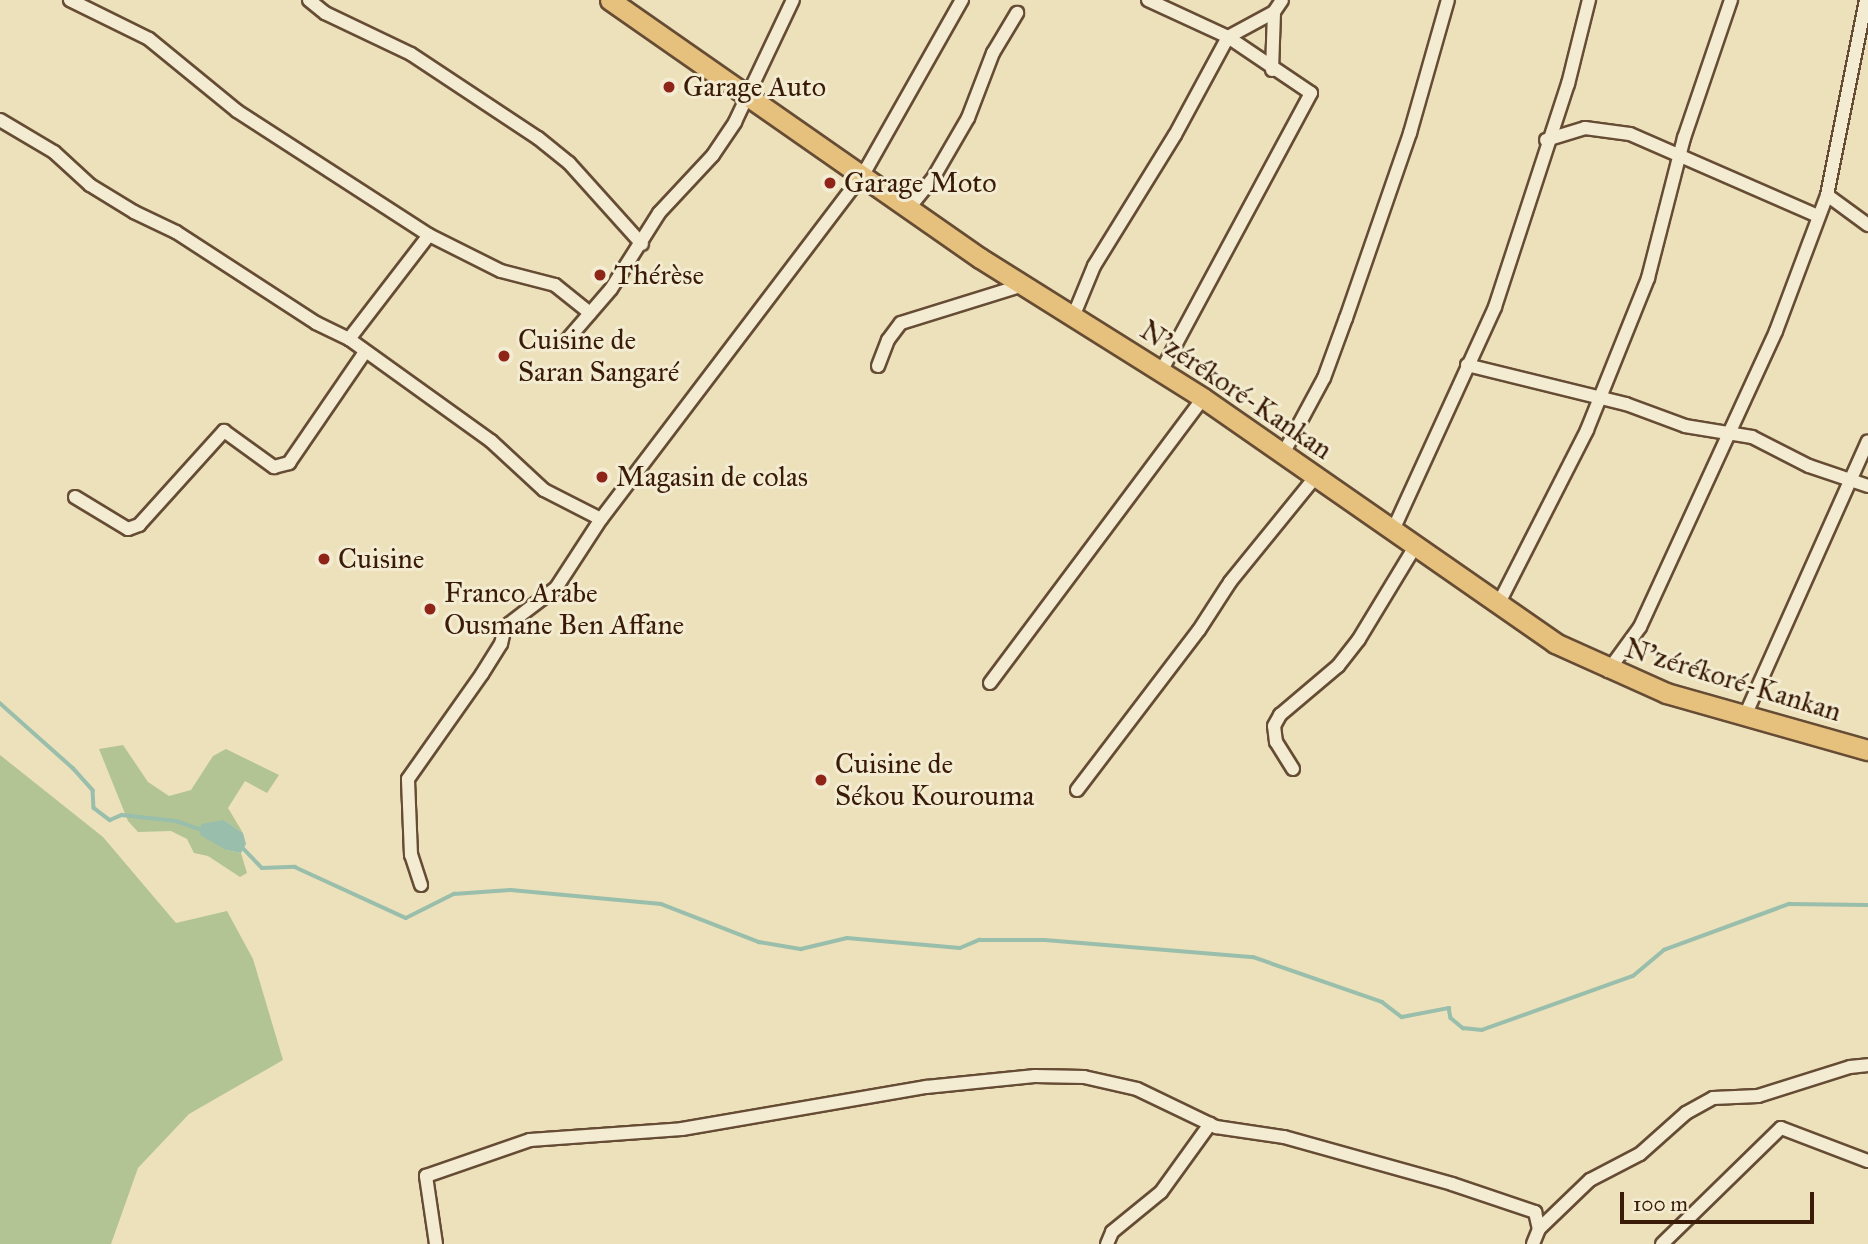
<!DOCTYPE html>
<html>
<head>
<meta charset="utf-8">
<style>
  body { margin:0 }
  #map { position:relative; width:1868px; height:1244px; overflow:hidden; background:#ece1ba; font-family:"IM FELL Great Primer",serif }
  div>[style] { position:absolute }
  .green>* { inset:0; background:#b3c494 }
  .water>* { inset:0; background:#99beac }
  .stream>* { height:3.5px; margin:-1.75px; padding:0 1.75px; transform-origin:1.75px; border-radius:1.75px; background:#99beac }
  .roads { filter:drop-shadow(2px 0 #664c34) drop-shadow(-2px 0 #664c34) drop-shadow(0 2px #664c34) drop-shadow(0 -2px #664c34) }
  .minor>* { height:12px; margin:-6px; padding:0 6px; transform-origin:6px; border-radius:6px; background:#f3ecd2 }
  .trunk>* { height:19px; margin:-9.5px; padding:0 9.5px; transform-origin:9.5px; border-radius:9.5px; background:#e6c07d }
  .dots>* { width:19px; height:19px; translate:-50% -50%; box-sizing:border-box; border:4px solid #f3ecd2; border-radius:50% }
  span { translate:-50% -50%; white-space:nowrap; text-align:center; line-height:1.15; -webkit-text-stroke:6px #f3ecd2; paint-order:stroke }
  .poi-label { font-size:28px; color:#391b07 }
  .left { translate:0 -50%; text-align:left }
  .street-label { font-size:28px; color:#391b07 }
  .scale { position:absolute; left:1620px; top:1192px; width:194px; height:32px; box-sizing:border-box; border:4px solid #391b07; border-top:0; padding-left:9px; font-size:21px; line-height:24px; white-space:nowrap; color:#391b07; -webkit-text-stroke:5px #f3ecd2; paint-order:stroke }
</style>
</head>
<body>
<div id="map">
  <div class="green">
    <div style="clip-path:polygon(123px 745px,148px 782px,169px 796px,191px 790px,213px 756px,226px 749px,279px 775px,267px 793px,245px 781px,228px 808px,243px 833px,224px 820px,226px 850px,241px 853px,247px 873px,240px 877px,208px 856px,194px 853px,187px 839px,171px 831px,138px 832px,128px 821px,99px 749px)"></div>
    <div style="clip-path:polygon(0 755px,103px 837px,176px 923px,227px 911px,253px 959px,283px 1060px,189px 1114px,138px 1168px,111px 1244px,0 1244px)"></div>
  </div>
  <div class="water">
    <div style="clip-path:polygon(224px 820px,243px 833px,246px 844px,241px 853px,226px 850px,200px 835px,201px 824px)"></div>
  </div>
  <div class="stream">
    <div style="left:0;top:703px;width:98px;rotate:41.7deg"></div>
    <div style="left:73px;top:768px;width:30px;rotate:48deg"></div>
    <div style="left:93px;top:790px;width:18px;rotate:87deg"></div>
    <div style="left:94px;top:808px;width:20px;rotate:37deg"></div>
    <div style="left:110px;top:820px;width:13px;rotate:-23deg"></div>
    <div style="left:122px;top:815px;width:54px;rotate:6.3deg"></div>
    <div style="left:176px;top:821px;width:28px;rotate:19deg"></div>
    <div style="left:241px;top:846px;width:30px;rotate:46deg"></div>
    <div style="left:262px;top:868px;width:33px;rotate:-2deg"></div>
    <div style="left:295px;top:867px;width:122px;rotate:24.7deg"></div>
    <div style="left:406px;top:918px;width:54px;rotate:-26.6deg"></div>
    <div style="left:454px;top:894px;width:57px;rotate:-4deg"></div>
    <div style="left:511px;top:890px;width:151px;rotate:5.3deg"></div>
    <div style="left:661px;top:904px;width:105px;rotate:21.2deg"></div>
    <div style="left:759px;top:942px;width:43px;rotate:9.5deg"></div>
    <div style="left:801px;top:949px;width:47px;rotate:-13.4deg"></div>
    <div style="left:847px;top:938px;width:113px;rotate:5.1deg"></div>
    <div style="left:960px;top:948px;width:21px;rotate:-23deg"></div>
    <div style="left:979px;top:940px;width:66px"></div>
    <div style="left:1045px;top:940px;width:209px;rotate:4.7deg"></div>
    <div style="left:1253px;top:957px;width:137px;rotate:19.2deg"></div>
    <div style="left:1382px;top:1002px;width:25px;rotate:37deg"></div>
    <div style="left:1402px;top:1017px;width:48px;rotate:-10.8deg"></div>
    <div style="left:1449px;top:1008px;width:10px;rotate:79deg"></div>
    <div style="left:1451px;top:1018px;width:16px;rotate:40deg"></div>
    <div style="left:1463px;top:1028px;width:19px;rotate:6deg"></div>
    <div style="left:1482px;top:1030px;width:160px;rotate:-19.7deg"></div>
    <div style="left:1633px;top:976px;width:40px;rotate:-40deg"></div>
    <div style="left:1664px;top:950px;width:133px;rotate:-20.2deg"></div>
    <div style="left:1789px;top:904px;width:79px;rotate:0.7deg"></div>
  </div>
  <div class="roads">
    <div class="minor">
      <div style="left:70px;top:0;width:88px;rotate:26.3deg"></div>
      <div style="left:149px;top:39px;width:114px;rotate:39.3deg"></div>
      <div style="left:237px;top:111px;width:229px;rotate:32.9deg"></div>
      <div style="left:429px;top:235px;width:80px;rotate:26.6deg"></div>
      <div style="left:501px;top:271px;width:56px;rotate:14.5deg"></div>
      <div style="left:555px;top:285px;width:45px;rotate:38.7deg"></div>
      <div style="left:309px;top:0;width:21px;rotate:39deg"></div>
      <div style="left:325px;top:13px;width:95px;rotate:25.5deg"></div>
      <div style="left:411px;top:54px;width:152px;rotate:33.5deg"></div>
      <div style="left:538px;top:138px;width:40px;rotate:39deg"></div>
      <div style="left:569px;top:163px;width:109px;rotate:48deg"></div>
      <div style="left:1148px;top:0;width:88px;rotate:24.8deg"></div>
      <div style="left:1228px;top:37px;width:100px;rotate:34deg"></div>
      <div style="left:1311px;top:93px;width:317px;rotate:118.3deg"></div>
      <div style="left:1272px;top:70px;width:58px;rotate:-88deg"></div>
      <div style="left:0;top:120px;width:63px;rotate:30.7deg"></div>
      <div style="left:54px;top:152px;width:49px;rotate:42.5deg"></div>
      <div style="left:90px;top:185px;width:52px;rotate:31.5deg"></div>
      <div style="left:134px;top:212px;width:47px;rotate:25.5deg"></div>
      <div style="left:176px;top:232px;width:167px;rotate:33deg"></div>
      <div style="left:316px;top:323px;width:37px;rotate:26deg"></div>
      <div style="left:349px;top:339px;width:175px;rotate:35.7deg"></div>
      <div style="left:491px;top:441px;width:72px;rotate:42.8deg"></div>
      <div style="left:544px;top:490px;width:64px;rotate:27deg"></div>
      <div style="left:601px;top:519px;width:435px;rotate:-52.8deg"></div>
      <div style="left:864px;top:173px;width:199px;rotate:-60.5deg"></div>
      <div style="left:1546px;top:140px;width:41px;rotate:-17.1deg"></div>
      <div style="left:1585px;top:128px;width:45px;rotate:7.6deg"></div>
      <div style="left:1630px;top:134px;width:205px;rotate:23.6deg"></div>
      <div style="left:1827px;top:195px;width:51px;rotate:36.2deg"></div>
      <div style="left:909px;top:208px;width:36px;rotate:-51deg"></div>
      <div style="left:932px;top:180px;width:72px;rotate:-59.9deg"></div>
      <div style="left:968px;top:118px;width:70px;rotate:-69deg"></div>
      <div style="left:993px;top:53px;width:47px;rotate:-59deg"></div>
      <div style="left:1073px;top:317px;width:55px;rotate:-67.6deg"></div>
      <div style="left:1094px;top:266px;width:154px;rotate:-58.3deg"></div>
      <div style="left:1175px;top:135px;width:111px;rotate:-61.6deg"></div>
      <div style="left:1228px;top:37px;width:52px;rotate:-28.5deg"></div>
      <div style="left:1274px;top:12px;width:14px;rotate:-56deg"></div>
      <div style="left:349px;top:339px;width:131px;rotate:-52.4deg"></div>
      <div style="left:567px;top:340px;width:67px;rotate:-49.2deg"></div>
      <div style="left:611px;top:289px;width:90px;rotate:-57.7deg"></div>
      <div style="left:659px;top:213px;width:79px;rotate:-47deg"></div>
      <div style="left:713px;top:155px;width:40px;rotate:-56deg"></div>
      <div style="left:735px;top:122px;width:135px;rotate:-64.6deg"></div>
      <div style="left:1467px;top:365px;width:164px;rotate:13.8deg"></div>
      <div style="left:1626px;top:404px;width:63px;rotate:20.4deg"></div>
      <div style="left:1685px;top:426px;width:68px;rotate:9.3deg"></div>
      <div style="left:1752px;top:437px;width:64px;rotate:27deg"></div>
      <div style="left:1809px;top:466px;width:62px;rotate:18.7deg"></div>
      <div style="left:878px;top:366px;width:28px;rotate:-69deg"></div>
      <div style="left:888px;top:340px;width:21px;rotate:-53deg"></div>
      <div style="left:901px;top:323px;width:128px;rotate:-17.3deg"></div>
      <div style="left:1283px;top:454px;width:86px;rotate:-61.7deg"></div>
      <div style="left:1324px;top:378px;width:64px;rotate:-69.9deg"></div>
      <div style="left:1346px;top:318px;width:196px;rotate:-70.9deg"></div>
      <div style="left:1410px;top:133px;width:138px;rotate:-74.1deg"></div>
      <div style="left:75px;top:497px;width:62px;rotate:31.1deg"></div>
      <div style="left:128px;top:529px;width:12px;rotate:-20deg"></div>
      <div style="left:139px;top:525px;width:127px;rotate:-47.9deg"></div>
      <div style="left:224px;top:431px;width:62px;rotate:35.8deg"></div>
      <div style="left:274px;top:467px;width:16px;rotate:-15deg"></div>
      <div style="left:289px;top:463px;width:135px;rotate:-55.6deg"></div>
      <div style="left:1393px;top:530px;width:245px;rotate:-65.4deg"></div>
      <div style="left:1495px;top:307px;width:235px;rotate:-71.9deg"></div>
      <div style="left:1568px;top:84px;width:87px;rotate:-76deg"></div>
      <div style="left:1499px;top:603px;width:194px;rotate:-63deg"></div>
      <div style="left:1587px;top:430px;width:164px;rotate:-68.1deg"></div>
      <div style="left:1648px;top:278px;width:145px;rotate:-75.6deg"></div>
      <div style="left:1684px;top:138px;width:146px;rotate:-71.2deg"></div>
      <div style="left:1608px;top:671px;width:54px;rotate:-54deg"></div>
      <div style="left:1640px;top:627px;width:326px;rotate:-65.3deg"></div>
      <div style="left:1776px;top:331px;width:145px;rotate:-69.4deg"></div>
      <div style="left:1827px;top:195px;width:199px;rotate:-78.7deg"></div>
      <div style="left:990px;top:683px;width:356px;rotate:-53.2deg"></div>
      <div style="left:1744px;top:718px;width:303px;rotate:-65.9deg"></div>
      <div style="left:1293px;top:769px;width:32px;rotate:-122deg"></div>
      <div style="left:1276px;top:742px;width:16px;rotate:-97deg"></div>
      <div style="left:1274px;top:726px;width:13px;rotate:-61deg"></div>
      <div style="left:1280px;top:715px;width:76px;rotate:-40.2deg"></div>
      <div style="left:1338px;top:666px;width:34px;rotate:-52deg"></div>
      <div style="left:1359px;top:639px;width:110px;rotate:-58.8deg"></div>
      <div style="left:1077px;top:790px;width:201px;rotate:-52.7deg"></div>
      <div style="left:1199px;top:630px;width:57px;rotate:-57.1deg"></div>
      <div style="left:1230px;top:582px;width:136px;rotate:-50.9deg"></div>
      <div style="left:421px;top:885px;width:32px;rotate:-108deg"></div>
      <div style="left:411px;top:855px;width:76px;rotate:-92.3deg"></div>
      <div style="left:408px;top:779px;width:128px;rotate:-54.8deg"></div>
      <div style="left:482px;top:674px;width:36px;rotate:-58deg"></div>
      <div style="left:501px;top:644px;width:17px;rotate:-77deg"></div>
      <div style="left:505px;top:627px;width:64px;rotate:-37.4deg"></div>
      <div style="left:556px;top:588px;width:82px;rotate:-56.9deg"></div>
      <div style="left:1539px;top:1229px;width:71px;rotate:-43.9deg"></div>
      <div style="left:1590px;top:1180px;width:56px;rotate:-27.5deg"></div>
      <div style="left:1640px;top:1154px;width:62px;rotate:-41.7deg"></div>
      <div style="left:1686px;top:1113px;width:31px;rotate:-29deg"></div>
      <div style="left:1713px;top:1098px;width:45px;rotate:-2.5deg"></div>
      <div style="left:1758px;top:1096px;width:96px;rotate:-17.5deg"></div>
      <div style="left:1850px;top:1067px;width:18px;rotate:-6deg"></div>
      <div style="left:436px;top:1244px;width:69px;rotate:-98.4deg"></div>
      <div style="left:426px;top:1176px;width:110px;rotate:-19.1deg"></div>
      <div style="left:530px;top:1140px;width:152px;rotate:-4.1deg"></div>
      <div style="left:682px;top:1129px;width:248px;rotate:-9.8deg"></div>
      <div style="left:926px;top:1087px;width:110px;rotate:-5.8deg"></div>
      <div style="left:1035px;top:1076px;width:49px;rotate:1.2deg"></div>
      <div style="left:1084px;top:1077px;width:54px;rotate:12.8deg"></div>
      <div style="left:1137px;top:1089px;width:88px;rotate:25.7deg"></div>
      <div style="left:1216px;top:1127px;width:69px;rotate:8.4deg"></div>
      <div style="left:1284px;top:1137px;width:174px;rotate:15.6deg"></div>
      <div style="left:1452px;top:1184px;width:88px;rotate:18.6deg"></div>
      <div style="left:1535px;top:1212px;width:17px;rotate:77deg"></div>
      <div style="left:1539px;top:1229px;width:16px;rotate:112deg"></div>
      <div style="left:1107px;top:1244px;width:13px;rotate:-67deg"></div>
      <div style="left:1112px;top:1232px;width:63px;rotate:-39.2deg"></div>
      <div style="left:1161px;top:1192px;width:84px;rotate:-54.2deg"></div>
      <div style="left:1662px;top:1244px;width:166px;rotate:-44.3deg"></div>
      <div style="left:1781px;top:1128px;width:93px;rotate:20.8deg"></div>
    </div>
    <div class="trunk">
      <div style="left:610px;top:0;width:451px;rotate:34.9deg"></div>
      <div style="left:980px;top:258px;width:263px;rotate:32.1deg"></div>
      <div style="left:1203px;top:398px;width:429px;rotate:34.8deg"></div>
      <div style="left:1555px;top:643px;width:122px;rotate:24.2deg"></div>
      <div style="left:1666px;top:693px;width:210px;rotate:15.8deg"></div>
    </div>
  </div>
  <div class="dots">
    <div style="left:669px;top:87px;background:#8f2418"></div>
    <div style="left:830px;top:183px;background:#8f2418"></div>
    <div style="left:600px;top:275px;background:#8f2418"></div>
    <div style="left:504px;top:356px;background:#8f2418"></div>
    <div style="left:602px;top:477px;background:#8f2418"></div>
    <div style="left:324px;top:559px;background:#8f2418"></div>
    <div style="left:430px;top:609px;background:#8f2418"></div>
    <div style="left:821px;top:780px;background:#8f2418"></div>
  </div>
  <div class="poi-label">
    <span class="left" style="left:683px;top:87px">Garage Auto</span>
    <span class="left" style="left:844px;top:183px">Garage Moto</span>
    <span class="left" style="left:614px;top:275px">Thérèse</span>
    <span class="left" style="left:518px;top:356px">Cuisine de<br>Saran Sangaré</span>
    <span class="left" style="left:616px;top:477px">Magasin de colas</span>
    <span class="left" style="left:338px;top:559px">Cuisine</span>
    <span class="left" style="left:444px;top:609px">Franco Arabe<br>Ousmane Ben Affane</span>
    <span class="left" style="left:835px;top:780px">Cuisine de<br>Sékou Kourouma</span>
  </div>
  <div class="street-label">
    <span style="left:1236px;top:390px;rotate:34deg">N'zérékoré-Kankan</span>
    <span style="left:1733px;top:680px;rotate:17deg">N'zérékoré-Kankan</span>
  </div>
  <div class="scale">100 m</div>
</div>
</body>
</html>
